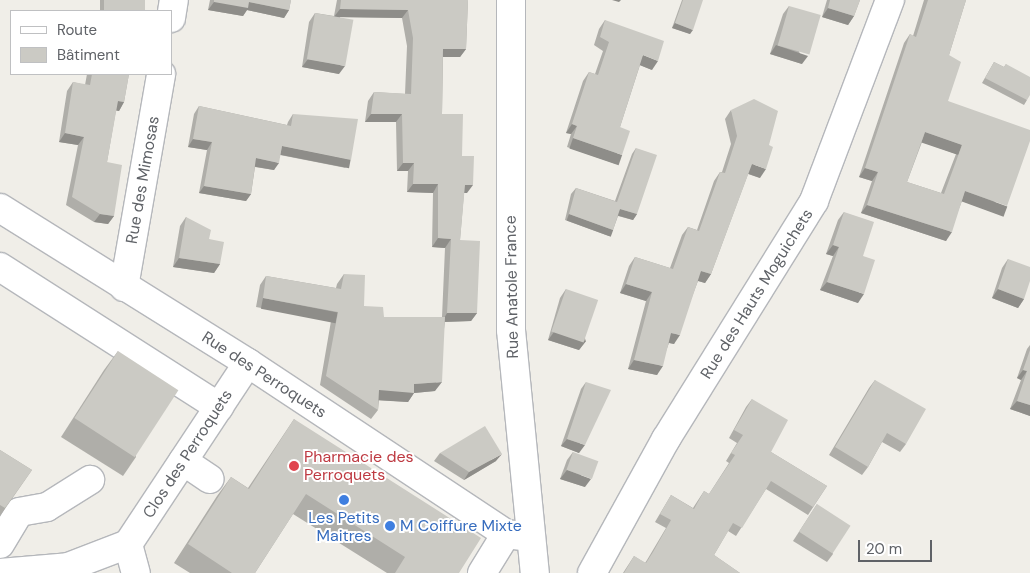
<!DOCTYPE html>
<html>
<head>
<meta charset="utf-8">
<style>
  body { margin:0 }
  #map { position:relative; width:1030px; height:573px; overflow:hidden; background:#f0eee8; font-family:"DM Sans",sans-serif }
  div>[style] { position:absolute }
  .roads { filter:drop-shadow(1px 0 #b5b7bb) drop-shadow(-1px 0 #b5b7bb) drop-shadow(0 1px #b5b7bb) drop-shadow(0 -1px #b5b7bb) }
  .minor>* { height:28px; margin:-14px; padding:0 14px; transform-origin:14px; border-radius:14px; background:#fff }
  .wall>* { inset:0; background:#afaea9; transform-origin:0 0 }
  .shaded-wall>* { inset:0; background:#8e8d89; transform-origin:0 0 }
  .building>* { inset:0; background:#cbcac4; transform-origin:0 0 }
  .dots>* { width:14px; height:14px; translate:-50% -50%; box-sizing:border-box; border:2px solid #fff; border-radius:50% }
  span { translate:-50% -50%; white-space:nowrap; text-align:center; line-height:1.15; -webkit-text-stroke:4px #fff; paint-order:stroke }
  .street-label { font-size:16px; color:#5f6267 }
  .health-label { font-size:16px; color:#be3a42 }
  .left { translate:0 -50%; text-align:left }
  .shop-label { font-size:16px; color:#366cbe }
  .legend { position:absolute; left:10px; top:10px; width:162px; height:65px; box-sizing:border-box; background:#fff; border:1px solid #bfc0c2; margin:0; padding:6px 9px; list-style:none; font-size:15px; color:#5f6267 }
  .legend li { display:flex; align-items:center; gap:10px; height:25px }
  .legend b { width:25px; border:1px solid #bfc0c2 }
  .scale { position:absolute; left:858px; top:540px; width:74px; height:22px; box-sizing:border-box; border:2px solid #5f6267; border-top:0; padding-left:6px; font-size:15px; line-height:18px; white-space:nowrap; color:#5f6267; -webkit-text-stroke:4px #fff; paint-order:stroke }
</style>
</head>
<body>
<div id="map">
  <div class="roads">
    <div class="minor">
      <div style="left:511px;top:0;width:330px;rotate:90deg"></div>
      <div style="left:511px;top:330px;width:244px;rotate:84.4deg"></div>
      <div style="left:171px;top:18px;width:18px;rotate:-81deg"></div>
      <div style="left:0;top:208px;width:292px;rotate:32deg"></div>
      <div style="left:248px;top:363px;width:310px;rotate:33.5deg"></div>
      <div style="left:506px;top:534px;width:23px;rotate:7deg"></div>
      <div style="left:0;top:267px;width:260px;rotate:32.6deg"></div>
      <div style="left:124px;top:287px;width:216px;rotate:-80.1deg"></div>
      <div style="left:183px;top:461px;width:32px;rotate:34deg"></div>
      <div style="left:0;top:544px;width:37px;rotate:-59deg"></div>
      <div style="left:19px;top:512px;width:28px;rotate:-10deg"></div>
      <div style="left:47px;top:507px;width:51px;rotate:-32.1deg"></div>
      <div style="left:128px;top:544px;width:30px;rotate:75deg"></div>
      <div style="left:0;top:573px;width:68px;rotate:-5deg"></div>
      <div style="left:68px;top:567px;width:64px;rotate:-21deg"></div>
      <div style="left:128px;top:544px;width:217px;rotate:-56.5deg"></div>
      <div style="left:482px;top:573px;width:46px;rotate:-58.4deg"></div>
      <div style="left:592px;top:573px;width:153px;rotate:-61.1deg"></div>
      <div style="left:666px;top:439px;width:280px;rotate:-58.1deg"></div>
      <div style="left:814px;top:201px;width:215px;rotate:-69.3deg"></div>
    </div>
  </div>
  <div class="wall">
    <div style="left:100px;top:0;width:45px;height:11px"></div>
    <div style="clip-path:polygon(210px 0,291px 0,289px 10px,284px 18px,247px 10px,243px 16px,208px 10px)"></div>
    <div style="clip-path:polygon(337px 0,468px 0,466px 49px,460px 57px,443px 57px,442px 114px,462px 156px,467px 193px,464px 193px,460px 240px,477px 313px,471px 321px,445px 322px,435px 391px,414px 393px,408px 402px,379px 400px,378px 410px,371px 419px,320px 385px,331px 321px,256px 307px,260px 285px,266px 276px,336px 288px,337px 284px,344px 274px,364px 306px,384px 317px,442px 317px,445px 248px,432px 247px,433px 193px,407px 192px,408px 171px,397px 171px,396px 122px,365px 122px,368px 101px,374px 92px,405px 94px,407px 46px,402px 18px,340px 17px,339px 74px,302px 67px,309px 22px,315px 13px,334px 16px)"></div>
    <div style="clip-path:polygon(682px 0,702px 0,690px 34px,672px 28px)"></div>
    <div style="clip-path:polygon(827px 0,860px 0,854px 16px,848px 25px,822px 17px)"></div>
    <div style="clip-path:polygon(evenodd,924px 0,966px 0,949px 55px,948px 101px,1001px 215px,962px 201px,946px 241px,861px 213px,872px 181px,859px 177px,904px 43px,910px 34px,913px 36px,924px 0,922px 142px,956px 154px,941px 193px,907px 182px,922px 142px)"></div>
    <div style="clip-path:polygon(789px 6px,802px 64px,770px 54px,783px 14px)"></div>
    <div style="clip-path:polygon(605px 20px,652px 70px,640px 65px,620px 127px,616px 164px,567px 147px,571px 134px,566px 133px,583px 81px,589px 72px,595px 74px,603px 51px,594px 45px,599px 29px)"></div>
    <div style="clip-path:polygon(994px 62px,1004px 67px,1006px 64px,1027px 100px,1024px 105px,982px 83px)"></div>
    <div style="clip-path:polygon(87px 74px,129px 74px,124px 102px,119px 111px,116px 110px,107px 162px,114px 216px,108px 224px,94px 222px,66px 205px,78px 145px,59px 142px,67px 91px,73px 82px,85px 85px)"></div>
    <div style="clip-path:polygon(199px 106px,287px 125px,288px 122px,293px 114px,346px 168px,280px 155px,274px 170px,255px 167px,251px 194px,246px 201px,199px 193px,207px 150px,188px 147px,194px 114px)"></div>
    <div style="clip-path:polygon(731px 110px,760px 178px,748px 174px,711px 274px,705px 283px,698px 281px,674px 344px,669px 343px,657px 375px,628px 369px,646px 301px,620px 293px,629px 266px,635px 257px,670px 268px,682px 235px,688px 227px,697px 230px,714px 181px,720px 172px,722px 172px,731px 144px,725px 119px)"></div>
    <div style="clip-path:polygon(636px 148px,637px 214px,633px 220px,618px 216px,613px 230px,609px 236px,565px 220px,571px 194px,576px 188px,615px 201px,632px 154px)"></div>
    <div style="clip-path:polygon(844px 212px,863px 256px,858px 303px,820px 290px,833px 256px,826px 254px,838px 220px)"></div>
    <div style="clip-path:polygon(186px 217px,209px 239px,220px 264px,214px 273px,173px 267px,180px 226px)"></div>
    <div style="clip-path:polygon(1008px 259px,1024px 299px,1018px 308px,992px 298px,1002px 268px)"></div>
    <div style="clip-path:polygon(566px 289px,586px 341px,579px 350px,548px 340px,560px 298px)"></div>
    <div style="clip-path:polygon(1030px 345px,1030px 416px,1010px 409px,1021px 380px,1017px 378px,1027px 349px)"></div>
    <div style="clip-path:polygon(118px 351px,136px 457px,123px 476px,61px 437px,104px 370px)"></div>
    <div style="clip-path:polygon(875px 380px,906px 444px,900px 452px,882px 442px,868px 467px,862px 475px,829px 455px,869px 388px)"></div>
    <div style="clip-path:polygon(586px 382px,579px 453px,561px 446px,581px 389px)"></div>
    <div style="clip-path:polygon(752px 399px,771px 452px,827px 486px,808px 515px,766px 489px,736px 536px,728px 531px,714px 555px,740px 573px,623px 573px,634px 556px,645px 563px,647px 560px,666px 528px,655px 522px,671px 495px,693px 508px,704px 491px,709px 494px,729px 463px,726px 461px,737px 443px,729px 438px,746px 407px)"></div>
    <div style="clip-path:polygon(294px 419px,459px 573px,387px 573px,293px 514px,255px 573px,190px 573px,174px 563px,217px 496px,231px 477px,248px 488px)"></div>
    <div style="clip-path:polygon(0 450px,32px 470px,0 516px)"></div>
    <div style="clip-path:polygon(573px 452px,585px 487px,560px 479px,567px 460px)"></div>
    <div style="clip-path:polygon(440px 453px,496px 461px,464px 480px,434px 461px)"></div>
    <div style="clip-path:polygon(817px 504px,833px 554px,827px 562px,793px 541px)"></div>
  </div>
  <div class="shaded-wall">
    <div style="clip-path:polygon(612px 0,621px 0,619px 2px)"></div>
    <div style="clip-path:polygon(214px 2px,249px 2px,289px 10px,284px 18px,247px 10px,243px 16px,208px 10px)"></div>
    <div style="clip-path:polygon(828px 8px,854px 16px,848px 25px,822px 17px)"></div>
    <div style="clip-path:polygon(340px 9px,408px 10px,402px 18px,334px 17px)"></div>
    <div style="clip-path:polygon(675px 23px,693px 30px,690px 34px,672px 28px)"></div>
    <div style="clip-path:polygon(776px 45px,808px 56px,802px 64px,770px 54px)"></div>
    <div style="clip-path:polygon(443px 49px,466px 49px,460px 57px,437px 57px)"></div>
    <div style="clip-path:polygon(643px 55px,658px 61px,652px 70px,637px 64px)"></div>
    <div style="clip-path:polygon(308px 59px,345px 66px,339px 74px,302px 67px)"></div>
    <div style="clip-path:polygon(118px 101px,124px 102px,119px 111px,112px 110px)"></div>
    <div style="clip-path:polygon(371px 114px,402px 114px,396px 122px,365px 122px)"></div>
    <div style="clip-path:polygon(572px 124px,577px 126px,571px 134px,566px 133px)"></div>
    <div style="left:925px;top:132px;width:39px;height:11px;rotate:19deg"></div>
    <div style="clip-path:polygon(65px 133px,84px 137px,78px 145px,59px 142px)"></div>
    <div style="left:573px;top:138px;width:52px;height:11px;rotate:19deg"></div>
    <div style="clip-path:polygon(193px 139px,212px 142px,207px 150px,188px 147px)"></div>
    <div style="left:282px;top:146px;width:70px;height:9px;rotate:11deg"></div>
    <div style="clip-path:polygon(256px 158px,279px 163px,274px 170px,251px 166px)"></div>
    <div style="clip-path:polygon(403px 163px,414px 163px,408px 171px,397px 171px)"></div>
    <div style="clip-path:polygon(752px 164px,766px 169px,760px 178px,746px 173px)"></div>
    <div style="clip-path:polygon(865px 168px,878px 172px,872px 181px,859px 177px)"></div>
    <div style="clip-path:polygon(413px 184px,438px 184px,433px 193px,407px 192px)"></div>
    <div style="clip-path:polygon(465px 185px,473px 185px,467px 193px,459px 193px)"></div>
    <div style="clip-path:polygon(204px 186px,251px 194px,246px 201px,199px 193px)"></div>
    <div style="left:965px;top:191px;width:45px;height:11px;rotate:20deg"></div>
    <div style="clip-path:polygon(867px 205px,952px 232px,946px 241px,861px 213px)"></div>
    <div style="clip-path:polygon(620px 209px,637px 214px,633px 220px,616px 215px)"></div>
    <div style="clip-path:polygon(100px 214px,114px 216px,108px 224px,94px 222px)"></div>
    <div style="left:569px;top:214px;width:47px;height:7px;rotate:20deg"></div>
    <div style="clip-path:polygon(438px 238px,451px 239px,445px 248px,432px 247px)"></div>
    <div style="clip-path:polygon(833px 245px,839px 247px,833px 256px,826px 254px)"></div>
    <div style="clip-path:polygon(179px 258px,220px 264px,214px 273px,173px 267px)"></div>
    <div style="clip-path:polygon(701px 271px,711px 274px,705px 283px,695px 280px)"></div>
    <div style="clip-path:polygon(827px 282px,864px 294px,858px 303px,820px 290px)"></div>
    <div style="clip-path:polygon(626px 284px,652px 292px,646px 301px,620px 293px)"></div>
    <div style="clip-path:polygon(998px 289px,1024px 299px,1018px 308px,992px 298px)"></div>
    <div style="left:263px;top:298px;width:76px;height:11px;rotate:11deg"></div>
    <div style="clip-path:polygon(447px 313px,477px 313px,471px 321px,442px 322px)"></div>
    <div style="clip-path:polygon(554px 332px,586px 341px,579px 350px,548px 340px)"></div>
    <div style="clip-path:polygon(671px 333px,680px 335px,674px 344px,665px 342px)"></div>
    <div style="clip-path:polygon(634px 360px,663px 366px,657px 375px,628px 369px)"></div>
    <div style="clip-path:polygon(1023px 370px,1027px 371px,1021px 380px,1017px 378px)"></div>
    <div style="clip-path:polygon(442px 382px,435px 391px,414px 393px,408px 402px,373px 400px,379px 390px,414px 384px)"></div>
    <div style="clip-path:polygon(1017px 401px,1030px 405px,1030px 416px,1010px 409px)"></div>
    <div style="clip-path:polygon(567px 439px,585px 445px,579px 453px,561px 446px)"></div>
    <div style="clip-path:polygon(502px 454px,496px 461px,464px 480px,469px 472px)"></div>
    <div style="clip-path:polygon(567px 470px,591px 479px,585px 487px,560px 479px)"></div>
  </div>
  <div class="building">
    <div style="left:104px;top:0;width:41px;height:11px"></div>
    <div style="clip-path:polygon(214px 0,291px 0,289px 10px,249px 2px,248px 8px,214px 2px)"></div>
    <div style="clip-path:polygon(341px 0,468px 0,466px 49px,443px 49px,442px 114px,463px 114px,462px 156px,474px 156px,473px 185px,465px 185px,460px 240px,480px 241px,477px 313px,447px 313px,451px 239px,438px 238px,438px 184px,413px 184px,414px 163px,403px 163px,402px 114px,371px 114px,374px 92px,411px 94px,413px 38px,408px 10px,340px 9px)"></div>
    <div style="clip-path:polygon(683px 0,703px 0,693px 30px,675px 23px)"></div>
    <div style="clip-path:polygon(830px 0,860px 0,854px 16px,828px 8px)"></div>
    <div style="clip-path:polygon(evenodd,928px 0,966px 0,949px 55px,961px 62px,948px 101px,1030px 130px,1030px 141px,1007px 206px,965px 191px,952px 232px,867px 205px,878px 172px,865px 168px,910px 34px,916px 37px,928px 0,925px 132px,962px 145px,944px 194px,907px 182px,925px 132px)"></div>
    <div style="left:789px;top:6px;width:33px;height:41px;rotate:16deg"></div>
    <div style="left:315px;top:13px;width:39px;height:47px;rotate:10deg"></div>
    <div style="clip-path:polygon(605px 20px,664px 41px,658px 61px,643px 55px,620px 127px,630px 131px,622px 155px,573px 138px,577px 126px,572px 124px,589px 72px,598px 75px,609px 42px,600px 37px)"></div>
    <div style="clip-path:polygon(994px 62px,1004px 67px,1006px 64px,1030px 77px,1030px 95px,1027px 100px,985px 78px)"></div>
    <div style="clip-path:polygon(92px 74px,129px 74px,124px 102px,118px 101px,107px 162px,122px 165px,114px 216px,100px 214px,72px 197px,84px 137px,65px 133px,73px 82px,90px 85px)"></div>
    <div style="clip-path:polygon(754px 99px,778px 111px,769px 145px,773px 147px,766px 169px,752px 164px,711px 274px,701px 271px,680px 335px,671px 333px,663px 366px,634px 360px,652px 292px,626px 284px,635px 257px,673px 269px,688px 227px,699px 231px,720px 172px,725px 173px,737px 136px,731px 110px)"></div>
    <div style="clip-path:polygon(199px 106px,291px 126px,293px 114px,358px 119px,351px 160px,282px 146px,279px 163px,256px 158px,251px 194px,204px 186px,212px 142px,193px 139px)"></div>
    <div style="clip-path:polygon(636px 148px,657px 155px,637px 214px,620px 209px,613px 230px,569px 214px,576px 188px,617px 202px)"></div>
    <div style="clip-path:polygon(844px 212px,874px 222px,863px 256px,875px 260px,864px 294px,827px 282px,839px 247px,833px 245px)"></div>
    <div style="clip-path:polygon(186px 217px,211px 230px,209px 239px,224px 242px,220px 264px,179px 258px)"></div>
    <div style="clip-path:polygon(1008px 259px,1030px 267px,1030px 281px,1024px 299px,998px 289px)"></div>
    <div style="clip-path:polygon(344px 274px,365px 275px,364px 306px,383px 307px,384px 317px,445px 317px,442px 382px,414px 384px,414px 393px,379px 390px,378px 410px,326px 376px,338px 312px,263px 298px,266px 276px,341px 289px)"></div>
    <div style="left:566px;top:289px;width:34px;height:45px;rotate:19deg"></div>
    <div style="clip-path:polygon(1030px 350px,1030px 405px,1017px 401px,1027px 371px,1023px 370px)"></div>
    <div style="left:118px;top:351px;width:72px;height:80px;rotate:33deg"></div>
    <div style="clip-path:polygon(875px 380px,926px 409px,906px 444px,887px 433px,868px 467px,835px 447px)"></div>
    <div style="clip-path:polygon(586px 382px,611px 390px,585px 445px,567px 439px)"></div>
    <div style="clip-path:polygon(752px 399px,788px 420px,771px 452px,827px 486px,813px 507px,771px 481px,742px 528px,733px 523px,714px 555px,740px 573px,624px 573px,634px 556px,646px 563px,653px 552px,671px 520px,660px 514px,671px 495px,694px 509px,704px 491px,709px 494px,735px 455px,731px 453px,743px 435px,734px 430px)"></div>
    <div style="clip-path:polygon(294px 419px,481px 538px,459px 573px,395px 573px,405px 557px,306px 494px,255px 573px,232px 573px,188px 544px,231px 477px,249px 489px)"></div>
    <div style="clip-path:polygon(485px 426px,502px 454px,469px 472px,440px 453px)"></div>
    <div style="clip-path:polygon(0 450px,32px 470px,5px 508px,0 505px)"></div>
    <div style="left:573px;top:452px;width:27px;height:19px;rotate:20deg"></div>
    <div style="left:817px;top:504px;width:40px;height:33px;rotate:33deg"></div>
  </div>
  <div class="dots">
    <div style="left:294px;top:466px;background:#e0444e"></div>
    <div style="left:344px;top:500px;background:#3f7fe0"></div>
    <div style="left:390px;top:526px;background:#3f7fe0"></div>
  </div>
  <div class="street-label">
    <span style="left:143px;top:180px;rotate:-80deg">Rue des Mimosas</span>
    <span style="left:512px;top:287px;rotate:-91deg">Rue Anatole France</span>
    <span style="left:757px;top:294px;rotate:-58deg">Rue des Hauts Moguichets</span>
    <span style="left:264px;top:375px;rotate:33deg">Rue des Perroquets</span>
    <span style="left:188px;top:454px;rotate:-57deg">Clos des Perroquets</span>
  </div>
  <div class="health-label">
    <span class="left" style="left:304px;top:466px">Pharmacie des<br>Perroquets</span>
  </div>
  <div class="shop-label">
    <span style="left:344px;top:527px">Les Petits<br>Maitres</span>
    <span class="left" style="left:400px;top:526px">M Coiffure Mixte</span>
  </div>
  <ul class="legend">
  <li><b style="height:6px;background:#fff"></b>Route</li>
  <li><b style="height:14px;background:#cbcac4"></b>Bâtiment</li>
  </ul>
  <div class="scale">20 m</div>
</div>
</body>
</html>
